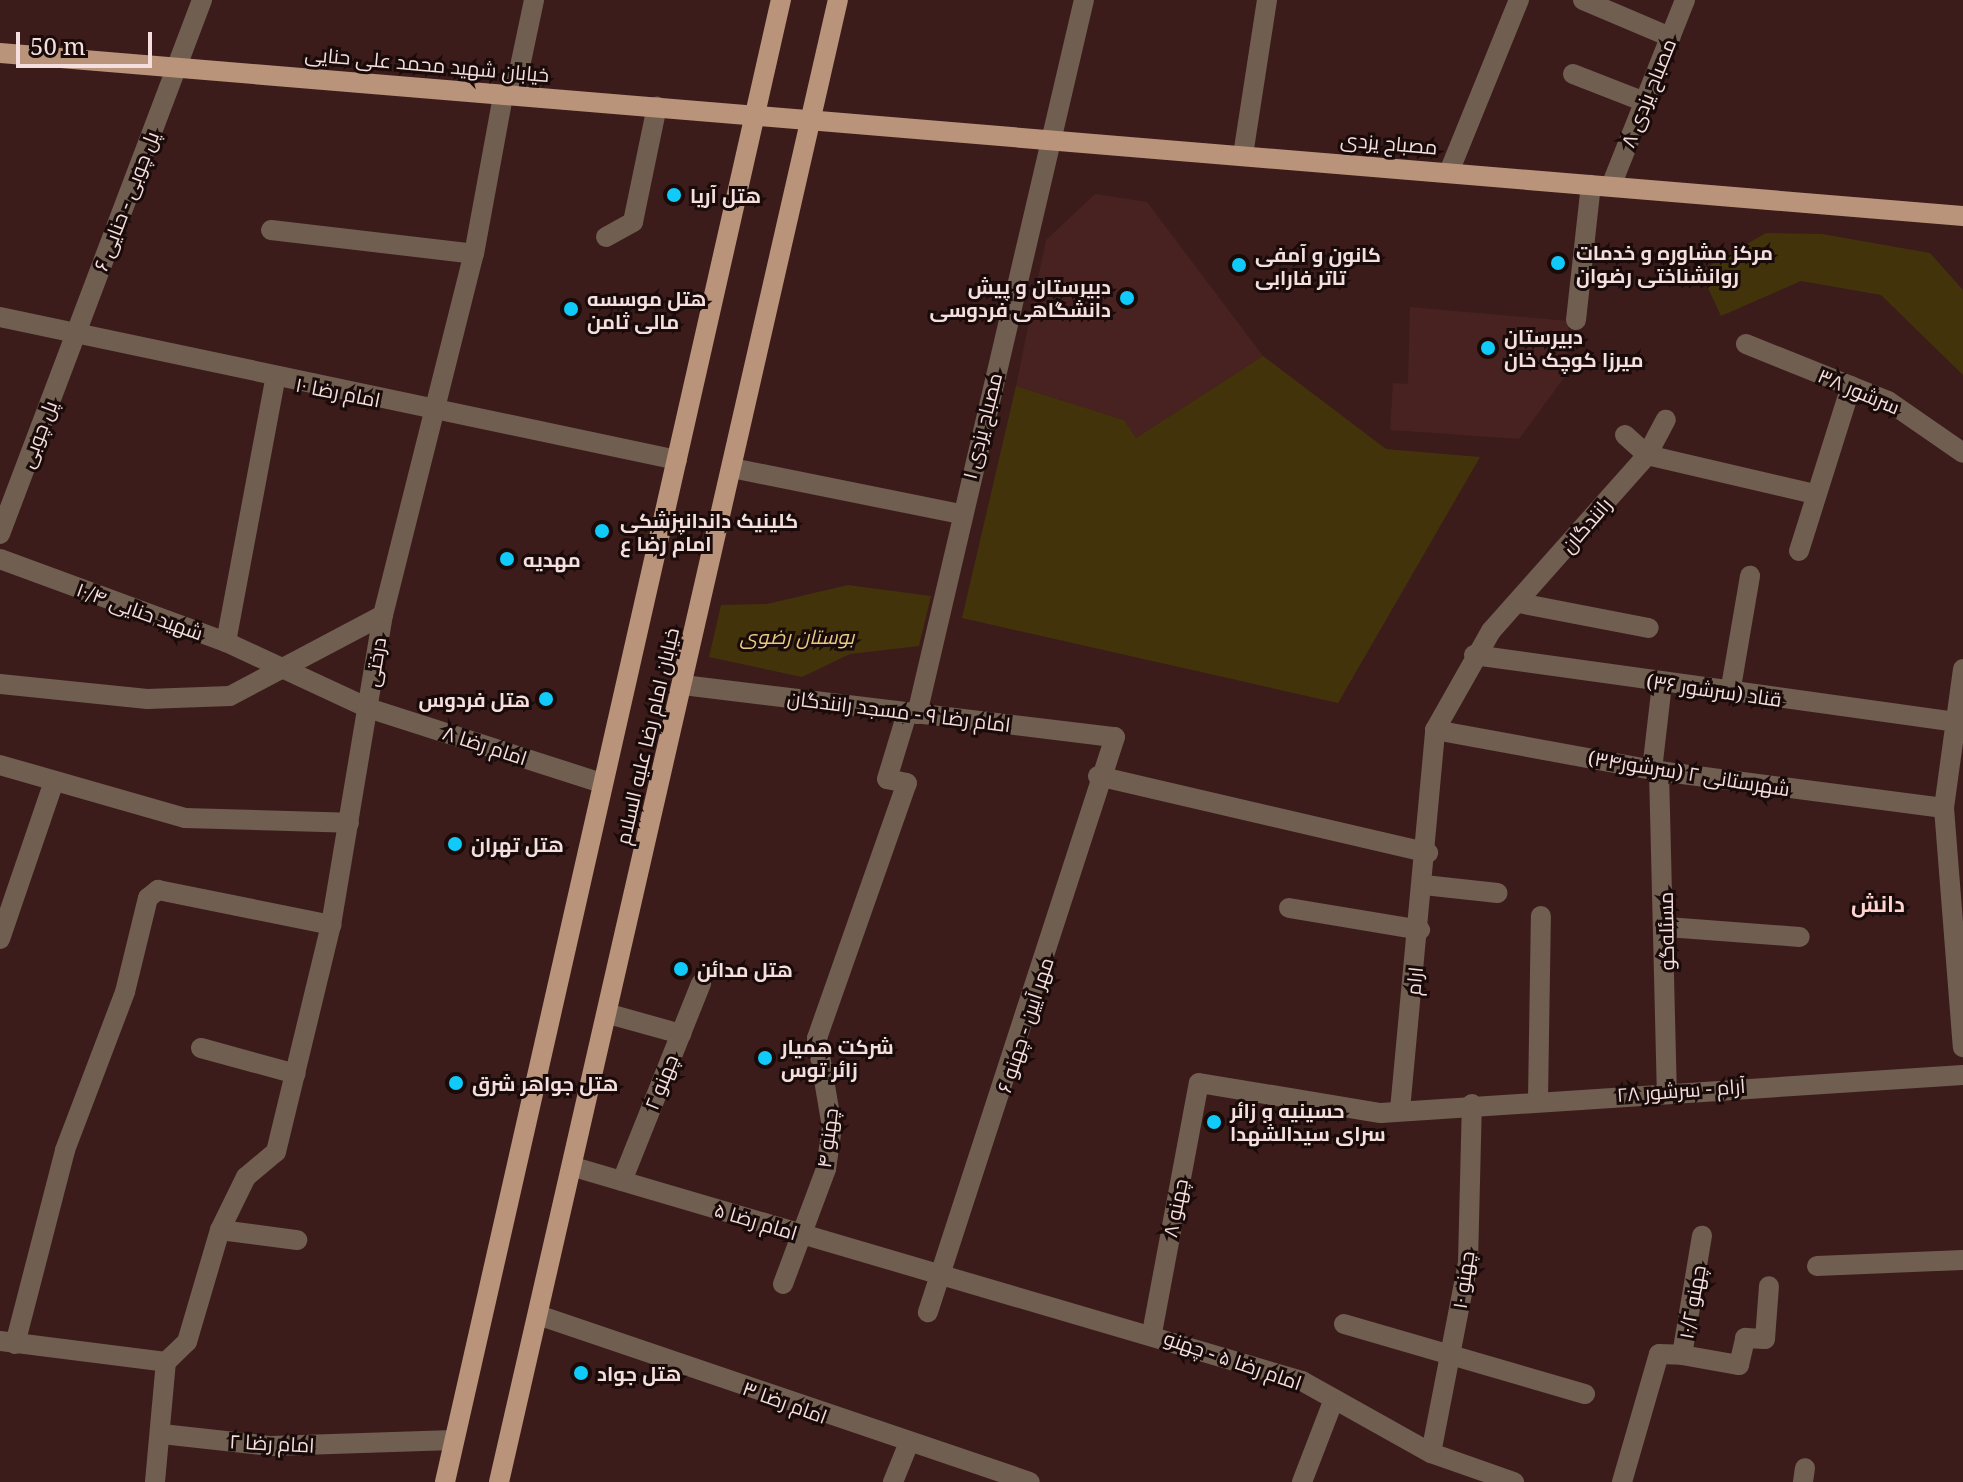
<!DOCTYPE html>
<html>
<head>
<meta charset="utf-8">
<style>
  body { margin:0 }
  #map { position:relative; width:1963px; height:1482px; overflow:hidden; background:#3b1c1b; font-family:"Noto Serif",Cairo,serif }
  div>[style] { position:absolute }
  .built>* { inset:0; background:#482220 }
  .green>* { inset:0; background:#42330b }
  .minor>* { height:20px; margin:-10px; padding:0 10px; transform-origin:10px; border-radius:10px; background:#705e51 }
  .major>* { height:20px; margin:-10px; padding:0 10px; transform-origin:10px; border-radius:10px; background:#b9947b }
  .dots>* { width:22px; height:22px; translate:-50% -50%; box-sizing:border-box; border:4px solid #190b0a; border-radius:50% }
  span { translate:-50% -50%; white-space:nowrap; text-align:center; line-height:1.15; -webkit-text-stroke:6px #190b0a; paint-order:stroke }
  .street-label { font-size:20px; color:#f5dfde }
  .poi-label { font-size:20px; color:#f5dfde; font-weight:700 }
  .left { translate:0 -50%; text-align:left }
  .right { translate:-100% -50%; text-align:right }
  .park-label { font-size:20px; color:#e9ca82; font-style:italic }
  .neighbourhood-label { font-size:22px; color:#fed3d0; font-weight:700 }
  .scale { position:absolute; left:16px; top:32px; width:136px; height:36px; box-sizing:border-box; border:4px solid #f5dfde; border-top:0; padding-left:10px; font-size:24px; line-height:28px; white-space:nowrap; color:#f5dfde; -webkit-text-stroke:6px #190b0a; paint-order:stroke }
</style>
</head>
<body>
<div id="map">
  <div class="built">
    <div style="clip-path:polygon(1095px 194px,1147px 202px,1263px 356px,1136px 438px,1124px 420px,1016px 386px,1046px 240px)"></div>
    <div style="clip-path:polygon(1410px 307px,1569px 321px,1566px 375px,1519px 439px,1390px 430px,1393px 383px,1408px 384px)"></div>
  </div>
  <div class="green">
    <div style="clip-path:polygon(1766px 233px,1822px 234px,1930px 253px,1963px 290px,1963px 375px,1881px 295px,1801px 281px,1721px 316px,1700px 271px)"></div>
    <div style="clip-path:polygon(1263px 356px,1386px 449px,1480px 457px,1338px 703px,962px 618px,1016px 386px,1124px 420px,1136px 438px)"></div>
    <div style="clip-path:polygon(848px 585px,931px 596px,919px 646px,850px 654px,802px 677px,709px 657px,721px 605px,767px 604px)"></div>
  </div>
  <div class="minor">
    <div style="left:1583px;top:0;width:95px;rotate:23deg"></div>
    <div style="left:1573px;top:74px;width:77px;rotate:21.3deg"></div>
    <div style="left:514px;top:95px;width:97px;rotate:-78.1deg"></div>
    <div style="left:1243px;top:155px;width:157px;rotate:-81.2deg"></div>
    <div style="left:1449px;top:172px;width:186px;rotate:-67.9deg"></div>
    <div style="left:1611px;top:186px;width:200px;rotate:-68.3deg"></div>
    <div style="left:271px;top:230px;width:204px;rotate:6.7deg"></div>
    <div style="left:606px;top:237px;width:31px;rotate:-29deg"></div>
    <div style="left:633px;top:222px;width:118px;rotate:-78.3deg"></div>
    <div style="left:0;top:317px;width:692px;rotate:11.93deg"></div>
    <div style="left:1576px;top:320px;width:136px;rotate:-83.7deg"></div>
    <div style="left:1746px;top:344px;width:153px;rotate:21.9deg"></div>
    <div style="left:1888px;top:401px;width:91px;rotate:34.7deg"></div>
    <div style="left:1625px;top:435px;width:30px;rotate:42deg"></div>
    <div style="left:1647px;top:455px;width:172px;rotate:13.1deg"></div>
    <div style="left:732px;top:468px;width:233px;rotate:11.4deg"></div>
    <div style="left:0;top:534px;width:571px;rotate:-69.28deg"></div>
    <div style="left:1799px;top:551px;width:173px;rotate:-72.5deg"></div>
    <div style="left:0;top:559px;width:241px;rotate:20.2deg"></div>
    <div style="left:226px;top:642px;width:157px;rotate:24.9deg"></div>
    <div style="left:368px;top:708px;width:246px;rotate:17.8deg"></div>
    <div style="left:1519px;top:603px;width:132px;rotate:10.9deg"></div>
    <div style="left:226px;top:642px;width:268px;rotate:-79.4deg"></div>
    <div style="left:1474px;top:655px;width:486px;rotate:7.9deg"></div>
    <div style="left:1963px;top:669px;width:140px;rotate:97.8deg"></div>
    <div style="left:1944px;top:808px;width:240px;rotate:85.5deg"></div>
    <div style="left:0;top:684px;width:148px;rotate:5.8deg"></div>
    <div style="left:147px;top:699px;width:83px;rotate:-2.1deg"></div>
    <div style="left:230px;top:696px;width:173px;rotate:-27.9deg"></div>
    <div style="left:683px;top:685px;width:435px;rotate:6.9deg"></div>
    <div style="left:1115px;top:737px;width:605px;rotate:108.02deg"></div>
    <div style="left:1730px;top:693px;width:119px;rotate:-80.3deg"></div>
    <div style="left:917px;top:714px;width:733px;rotate:-76.84deg"></div>
    <div style="left:1435px;top:730px;width:228px;rotate:10.4deg"></div>
    <div style="left:1659px;top:771px;width:287px;rotate:7.4deg"></div>
    <div style="left:0;top:765px;width:192px;rotate:16deg"></div>
    <div style="left:185px;top:818px;width:164px;rotate:1.7deg"></div>
    <div style="left:1652px;top:770px;width:87px;rotate:-83.4deg"></div>
    <div style="left:1659px;top:771px;width:319px;rotate:88.6deg"></div>
    <div style="left:1098px;top:776px;width:339px;rotate:13.1deg"></div>
    <div style="left:1424px;top:885px;width:74px;rotate:6.2deg"></div>
    <div style="left:1289px;top:908px;width:133px;rotate:9.5deg"></div>
    <div style="left:1667px;top:927px;width:133px;rotate:4.3deg"></div>
    <div style="left:0;top:939px;width:167px;rotate:-71.1deg"></div>
    <div style="left:609px;top:1014px;width:75px;rotate:15.5deg"></div>
    <div style="left:201px;top:1048px;width:98px;rotate:15.3deg"></div>
    <div style="left:1538px;top:1100px;width:184px;rotate:-89.1deg"></div>
    <div style="left:1400px;top:1110px;width:382px;rotate:-84.7deg"></div>
    <div style="left:1435px;top:730px;width:114px;rotate:-60.5deg"></div>
    <div style="left:1491px;top:631px;width:235px;rotate:-48.4deg"></div>
    <div style="left:1647px;top:455px;width:40px;rotate:-62deg"></div>
    <div style="left:574px;top:1167px;width:759px;rotate:16.38deg"></div>
    <div style="left:1302px;top:1381px;width:148px;rotate:29.2deg"></div>
    <div style="left:1431px;top:1453px;width:88px;rotate:19.3deg"></div>
    <div style="left:622px;top:1181px;width:213px;rotate:-68.2deg"></div>
    <div style="left:220px;top:1230px;width:78px;rotate:7.4deg"></div>
    <div style="left:1817px;top:1266px;width:146px;rotate:-2.4deg"></div>
    <div style="left:783px;top:1284px;width:123px;rotate:-69.5deg"></div>
    <div style="left:826px;top:1169px;width:42px;rotate:-81.9deg"></div>
    <div style="left:832px;top:1127px;width:90px;rotate:-99.6deg"></div>
    <div style="left:817px;top:1038px;width:270px;rotate:-70.6deg"></div>
    <div style="left:907px;top:783px;width:20px;rotate:-169deg"></div>
    <div style="left:887px;top:779px;width:69px;rotate:-73.1deg"></div>
    <div style="left:541px;top:1316px;width:516px;rotate:18.75deg"></div>
    <div style="left:1344px;top:1324px;width:251px;rotate:16.2deg"></div>
    <div style="left:1152px;top:1333px;width:254px;rotate:-79.4deg"></div>
    <div style="left:1199px;top:1083px;width:184px;rotate:9.4deg"></div>
    <div style="left:1381px;top:1113px;width:583px;rotate:-3.74deg"></div>
    <div style="left:0;top:1341px;width:167px;rotate:7.2deg"></div>
    <div style="left:166px;top:1362px;width:29px;rotate:-44deg"></div>
    <div style="left:187px;top:1342px;width:117px;rotate:-73.6deg"></div>
    <div style="left:220px;top:1230px;width:59px;rotate:-63.9deg"></div>
    <div style="left:246px;top:1177px;width:39px;rotate:-40deg"></div>
    <div style="left:276px;top:1152px;width:234px;rotate:-76.4deg"></div>
    <div style="left:331px;top:925px;width:314px;rotate:-80.5deg"></div>
    <div style="left:383px;top:615px;width:372px;rotate:-75.9deg"></div>
    <div style="left:474px;top:254px;width:161px;rotate:-79.6deg"></div>
    <div style="left:15px;top:1344px;width:200px;rotate:-75.5deg"></div>
    <div style="left:65px;top:1150px;width:169px;rotate:-69.2deg"></div>
    <div style="left:125px;top:992px;width:97px;rotate:-76.3deg"></div>
    <div style="left:148px;top:898px;width:13px;rotate:-39deg"></div>
    <div style="left:158px;top:890px;width:177px;rotate:11.4deg"></div>
    <div style="left:1682px;top:1355px;width:58px;rotate:10deg"></div>
    <div style="left:1739px;top:1365px;width:28px;rotate:-77deg"></div>
    <div style="left:1745px;top:1338px;width:20px;rotate:3deg"></div>
    <div style="left:1765px;top:1339px;width:53px;rotate:-85.7deg"></div>
    <div style="left:162px;top:1434px;width:110px;rotate:6.3deg"></div>
    <div style="left:271px;top:1446px;width:183px;rotate:-1.9deg"></div>
    <div style="left:1431px;top:1453px;width:194px;rotate:-79deg"></div>
    <div style="left:1468px;top:1263px;width:159px;rotate:-88.6deg"></div>
    <div style="left:155px;top:1482px;width:121px;rotate:-84.8deg"></div>
    <div style="left:893px;top:1482px;width:40px;rotate:-68deg"></div>
    <div style="left:1302px;top:1482px;width:89px;rotate:-68.9deg"></div>
    <div style="left:1622px;top:1482px;width:133px;rotate:-73.9deg"></div>
    <div style="left:1659px;top:1354px;width:23px;rotate:2deg"></div>
    <div style="left:1682px;top:1355px;width:121px;rotate:-80.5deg"></div>
    <div style="left:1803px;top:1482px;width:14px;rotate:-82deg"></div>
  </div>
  <div class="major">
    <div style="left:0;top:53px;width:1970px;rotate:4.75deg"></div>
    <div style="left:445px;top:1482px;width:1520px;rotate:-77.23deg"></div>
    <div style="left:499px;top:1482px;width:1520px;rotate:-77.12deg"></div>
  </div>
  <div class="dots">
    <div style="left:674px;top:195px;background:#10cafa"></div>
    <div style="left:1558px;top:263px;background:#10cafa"></div>
    <div style="left:1239px;top:265px;background:#10cafa"></div>
    <div style="left:1127px;top:298px;background:#10cafa"></div>
    <div style="left:571px;top:309px;background:#10cafa"></div>
    <div style="left:1488px;top:348px;background:#10cafa"></div>
    <div style="left:602px;top:531px;background:#10cafa"></div>
    <div style="left:507px;top:559px;background:#10cafa"></div>
    <div style="left:546px;top:699px;background:#10cafa"></div>
    <div style="left:455px;top:844px;background:#10cafa"></div>
    <div style="left:681px;top:969px;background:#10cafa"></div>
    <div style="left:765px;top:1058px;background:#10cafa"></div>
    <div style="left:456px;top:1083px;background:#10cafa"></div>
    <div style="left:1214px;top:1122px;background:#10cafa"></div>
    <div style="left:581px;top:1373px;background:#10cafa"></div>
  </div>
  <div class="street-label">
    <span style="left:427px;top:64px;rotate:5deg">خیابان شهید محمد علی حنایی</span>
    <span style="left:1648px;top:93px;rotate:-68deg">مصباح یزدی ۸</span>
    <span style="left:1389px;top:143px;rotate:5deg">مصباح یزدی</span>
    <span style="left:126px;top:201px;rotate:-69deg">پل چوبی - حنایی ۶</span>
    <span style="left:1859px;top:391px;rotate:23deg">سرشور ۳۸</span>
    <span style="left:338px;top:392px;rotate:11deg">امام رضا ۱۰</span>
    <span style="left:982px;top:426px;rotate:-76deg">مصباح یزدی ۱</span>
    <span style="left:38px;top:434px;rotate:-69deg">پل چوبی</span>
    <span style="left:1586px;top:525px;rotate:-49deg">رانندگان</span>
    <span style="left:140px;top:611px;rotate:20deg">شهید حنایی ۱۰/۴</span>
    <span style="left:375px;top:662px;rotate:-81deg">درختی</span>
    <span style="left:1714px;top:690px;rotate:8deg">قناد (سرشور ۳۶)</span>
    <span style="left:899px;top:711px;rotate:7deg">امام رضا ۹ - مسجد رانندگان</span>
    <span style="left:647px;top:736px;rotate:-77deg">خیابان امام رضا علیه السلام</span>
    <span style="left:485px;top:745px;rotate:18deg">امام رضا ۸</span>
    <span style="left:1689px;top:773px;rotate:9deg">شهرستانی ۲ (سرشور۳۴)</span>
    <span style="left:1666px;top:931px;rotate:-91deg">مسئله‌گو</span>
    <span style="left:1414px;top:981px;rotate:-84deg">ارام</span>
    <span style="left:1025px;top:1025px;rotate:-72deg">مهر آیین - چهنو ۶</span>
    <span style="left:661px;top:1082px;rotate:-68deg">چهنو ۲</span>
    <span style="left:1681px;top:1090px;rotate:-4deg">آرام - سرشور ۲۸</span>
    <span style="left:827px;top:1138px;rotate:-83deg">چهنو ۴</span>
    <span style="left:1175px;top:1208px;rotate:-79deg">چهنو ۸</span>
    <span style="left:756px;top:1221px;rotate:17deg">امام رضا ۵</span>
    <span style="left:1463px;top:1280px;rotate:-82deg">چهنو ۱۰</span>
    <span style="left:1692px;top:1302px;rotate:-80deg">چهنو ۱۰/۲</span>
    <span style="left:1233px;top:1360px;rotate:19deg">امام رضا ۵ - چهنو</span>
    <span style="left:785px;top:1402px;rotate:20deg">امام رضا ۳</span>
    <span style="left:272px;top:1443px;rotate:3deg">امام رضا ۲</span>
  </div>
  <div class="poi-label">
    <span class="left" style="left:690px;top:195px">هتل آریا</span>
    <span class="left" style="left:1576px;top:264px">مرکز مشاوره و خدمات<br>روانشناختی رضوان</span>
    <span class="left" style="left:1255px;top:266px">کانون و آمفی<br>تاتر فارابی</span>
    <span class="right" style="left:1111px;top:298px">دبیرستان و پیش<br>دانشگاهی فردوسی</span>
    <span class="left" style="left:587px;top:310px">هتل موسسه<br>مالی ثامن</span>
    <span class="left" style="left:1504px;top:348px">دبیرستان<br>میرزا کوچک خان</span>
    <span class="left" style="left:620px;top:532px">کلینیک داندانپزشکى<br>امام رضا ع</span>
    <span class="left" style="left:523px;top:559px">مهدیه</span>
    <span class="right" style="left:530px;top:699px">هتل فردوس</span>
    <span class="left" style="left:471px;top:844px">هتل تهران</span>
    <span class="left" style="left:697px;top:969px">هتل مدائن</span>
    <span class="left" style="left:781px;top:1058px">شرکت همیار<br>زائر توس</span>
    <span class="left" style="left:472px;top:1083px">هتل جواهر شرق</span>
    <span class="left" style="left:1230px;top:1122px">حسینیه و زائر<br>سرای سیدالشهدا</span>
    <span class="left" style="left:597px;top:1373px">هتل جواد</span>
  </div>
  <div class="park-label">
    <span style="left:797px;top:636px">بوستان رضوی</span>
  </div>
  <div class="neighbourhood-label">
    <span style="left:1878px;top:904px">دانش</span>
  </div>
  <div class="scale">50 m</div>
</div>
</body>
</html>
